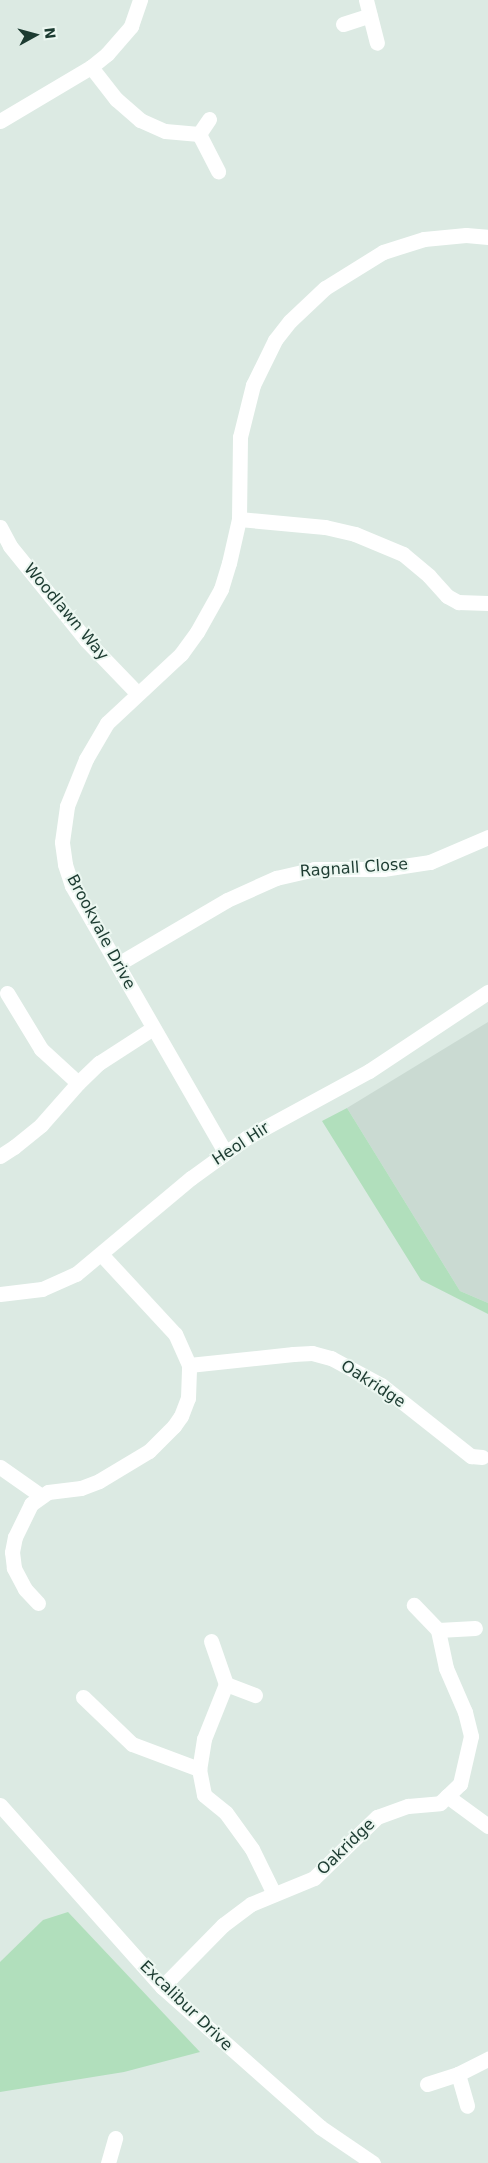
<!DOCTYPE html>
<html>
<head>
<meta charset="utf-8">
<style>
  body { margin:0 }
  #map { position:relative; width:488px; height:2163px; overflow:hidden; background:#dceae3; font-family:"DejaVu Sans",sans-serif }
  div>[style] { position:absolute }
  .built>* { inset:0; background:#cadad2 }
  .green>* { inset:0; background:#b1dfbc }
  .minor>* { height:15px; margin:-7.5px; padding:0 7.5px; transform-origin:7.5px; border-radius:7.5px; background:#fff }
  span { translate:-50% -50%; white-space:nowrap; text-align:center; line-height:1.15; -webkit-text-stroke:4px #ecf7f1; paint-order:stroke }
  .street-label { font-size:16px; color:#1c3b31 }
  .north { position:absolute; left:10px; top:10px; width:50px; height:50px; -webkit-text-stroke:4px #ecf7f1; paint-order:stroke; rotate:83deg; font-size:14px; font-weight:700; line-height:20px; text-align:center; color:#1c3b31 }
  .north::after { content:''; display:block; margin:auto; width:18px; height:22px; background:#1c3b31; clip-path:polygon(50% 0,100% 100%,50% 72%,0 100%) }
</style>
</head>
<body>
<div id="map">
  <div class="built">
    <div style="clip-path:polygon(488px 1022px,488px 1303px,460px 1291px,347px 1108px)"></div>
  </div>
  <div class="green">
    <div style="clip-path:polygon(347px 1108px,460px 1291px,488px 1303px,488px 1314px,421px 1280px,322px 1121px)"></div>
    <div style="clip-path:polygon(68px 1912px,200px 2052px,124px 2072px,0 2092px,0 1962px,43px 1920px)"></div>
  </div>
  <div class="minor">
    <div style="left:366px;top:0;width:44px;rotate:75.7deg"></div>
    <div style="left:343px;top:24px;width:28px;rotate:-18deg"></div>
    <div style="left:91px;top:67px;width:41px;rotate:52deg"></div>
    <div style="left:116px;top:99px;width:32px;rotate:41deg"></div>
    <div style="left:140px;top:120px;width:27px;rotate:24deg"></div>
    <div style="left:165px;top:131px;width:34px;rotate:5deg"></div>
    <div style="left:199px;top:134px;width:42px;rotate:62.8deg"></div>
    <div style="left:0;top:121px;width:106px;rotate:-30.7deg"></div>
    <div style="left:91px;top:67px;width:21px;rotate:-39deg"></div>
    <div style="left:107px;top:54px;width:37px;rotate:-49deg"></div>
    <div style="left:131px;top:26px;width:28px;rotate:-71deg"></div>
    <div style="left:199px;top:134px;width:18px;rotate:-56deg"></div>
    <div style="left:239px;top:519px;width:86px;rotate:5.3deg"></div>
    <div style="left:325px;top:527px;width:31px;rotate:13deg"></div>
    <div style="left:355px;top:534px;width:52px;rotate:22.6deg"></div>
    <div style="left:403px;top:554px;width:34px;rotate:40deg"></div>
    <div style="left:429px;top:576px;width:27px;rotate:48deg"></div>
    <div style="left:447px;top:596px;width:13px;rotate:29deg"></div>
    <div style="left:458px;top:602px;width:30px;rotate:2deg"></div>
    <div style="left:0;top:527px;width:21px;rotate:62deg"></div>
    <div style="left:10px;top:546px;width:121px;rotate:51deg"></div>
    <div style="left:86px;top:640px;width:74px;rotate:46.1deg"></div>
    <div style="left:118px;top:964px;width:126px;rotate:-30.4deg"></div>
    <div style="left:227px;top:900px;width:54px;rotate:-24.2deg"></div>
    <div style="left:276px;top:878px;width:39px;rotate:-13deg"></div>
    <div style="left:314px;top:869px;width:69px"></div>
    <div style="left:383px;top:869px;width:48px;rotate:-8.5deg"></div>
    <div style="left:430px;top:862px;width:63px;rotate:-23.3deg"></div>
    <div style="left:7px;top:993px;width:66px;rotate:58.7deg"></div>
    <div style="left:41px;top:1049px;width:50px;rotate:42.6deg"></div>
    <div style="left:225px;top:1152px;width:307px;rotate:-119.9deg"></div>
    <div style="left:72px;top:886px;width:23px;rotate:-108deg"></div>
    <div style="left:65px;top:864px;width:22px;rotate:-98deg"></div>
    <div style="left:62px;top:842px;width:36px;rotate:-82deg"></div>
    <div style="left:67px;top:806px;width:51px;rotate:-68deg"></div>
    <div style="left:86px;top:759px;width:42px;rotate:-59.7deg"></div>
    <div style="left:107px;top:723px;width:101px;rotate:-43deg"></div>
    <div style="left:181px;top:654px;width:27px;rotate:-54deg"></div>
    <div style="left:197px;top:632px;width:49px;rotate:-60.8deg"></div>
    <div style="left:221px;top:589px;width:27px;rotate:-73deg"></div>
    <div style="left:229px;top:563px;width:45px;rotate:-77.2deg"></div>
    <div style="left:239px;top:519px;width:82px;rotate:-89.3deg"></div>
    <div style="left:240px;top:437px;width:54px;rotate:-76deg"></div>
    <div style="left:253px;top:385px;width:50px;rotate:-63.9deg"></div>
    <div style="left:275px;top:340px;width:24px;rotate:-52deg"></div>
    <div style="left:290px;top:321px;width:48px;rotate:-43.3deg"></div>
    <div style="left:325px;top:288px;width:68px;rotate:-31.8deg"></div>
    <div style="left:383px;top:252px;width:43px;rotate:-17.6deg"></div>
    <div style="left:424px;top:239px;width:42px;rotate:-5.4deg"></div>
    <div style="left:466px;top:235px;width:22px;rotate:5deg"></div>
    <div style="left:0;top:1156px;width:17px;rotate:-33deg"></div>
    <div style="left:14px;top:1147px;width:35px;rotate:-39deg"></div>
    <div style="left:41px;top:1125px;width:56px;rotate:-48.6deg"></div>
    <div style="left:78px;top:1083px;width:29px;rotate:-44deg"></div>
    <div style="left:99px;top:1063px;width:64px;rotate:-32.9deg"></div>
    <div style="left:0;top:1294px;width:42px;rotate:-6.8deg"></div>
    <div style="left:42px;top:1289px;width:37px;rotate:-24deg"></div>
    <div style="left:76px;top:1274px;width:150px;rotate:-39.9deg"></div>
    <div style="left:191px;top:1178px;width:68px;rotate:-36deg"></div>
    <div style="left:246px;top:1138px;width:140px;rotate:-28.6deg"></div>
    <div style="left:369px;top:1071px;width:143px;rotate:-33.6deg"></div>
    <div style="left:189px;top:1365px;width:105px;rotate:-6deg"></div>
    <div style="left:293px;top:1354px;width:19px;rotate:-3deg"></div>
    <div style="left:312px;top:1353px;width:20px;rotate:15deg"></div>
    <div style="left:331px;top:1358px;width:57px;rotate:28.4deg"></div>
    <div style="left:381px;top:1385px;width:115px;rotate:38.3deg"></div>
    <div style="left:471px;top:1456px;width:11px;rotate:5deg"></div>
    <div style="left:0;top:1467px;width:49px;rotate:35deg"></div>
    <div style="left:38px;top:1603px;width:19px;rotate:-133deg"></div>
    <div style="left:25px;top:1589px;width:24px;rotate:-118deg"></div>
    <div style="left:14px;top:1568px;width:16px;rotate:-97deg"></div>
    <div style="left:12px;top:1552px;width:15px;rotate:-79deg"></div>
    <div style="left:15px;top:1537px;width:37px;rotate:-64deg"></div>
    <div style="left:31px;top:1504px;width:21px;rotate:-35deg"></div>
    <div style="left:48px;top:1492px;width:33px;rotate:-7deg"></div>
    <div style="left:81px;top:1488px;width:19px;rotate:-21deg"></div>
    <div style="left:99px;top:1481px;width:58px;rotate:-31deg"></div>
    <div style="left:149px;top:1451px;width:35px;rotate:-45deg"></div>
    <div style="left:174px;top:1426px;width:12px;rotate:-55deg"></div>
    <div style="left:181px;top:1416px;width:19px;rotate:-69deg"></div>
    <div style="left:188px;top:1398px;width:33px;rotate:-88deg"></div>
    <div style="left:189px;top:1365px;width:34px;rotate:-114deg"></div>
    <div style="left:175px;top:1334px;width:109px;rotate:-132.8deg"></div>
    <div style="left:438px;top:1630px;width:37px;rotate:-3deg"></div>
    <div style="left:211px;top:1641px;width:46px;rotate:70.8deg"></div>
    <div style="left:226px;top:1684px;width:59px;rotate:111.8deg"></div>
    <div style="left:204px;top:1739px;width:30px;rotate:99deg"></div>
    <div style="left:199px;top:1769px;width:26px;rotate:79deg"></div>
    <div style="left:204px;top:1795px;width:28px;rotate:39deg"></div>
    <div style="left:226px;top:1813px;width:44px;rotate:54.2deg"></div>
    <div style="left:252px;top:1849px;width:50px;rotate:63.9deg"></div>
    <div style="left:226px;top:1684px;width:31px;rotate:21deg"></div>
    <div style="left:83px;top:1697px;width:68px;rotate:43.8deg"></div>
    <div style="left:132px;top:1744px;width:72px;rotate:20.5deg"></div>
    <div style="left:447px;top:1796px;width:51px;rotate:36.2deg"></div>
    <div style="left:0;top:1805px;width:244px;rotate:48.3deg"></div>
    <div style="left:162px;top:1987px;width:211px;rotate:41.5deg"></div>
    <div style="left:320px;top:2127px;width:64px;rotate:34.2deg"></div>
    <div style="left:162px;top:1987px;width:87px;rotate:-45.5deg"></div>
    <div style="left:223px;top:1925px;width:35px;rotate:-37deg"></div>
    <div style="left:251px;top:1904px;width:68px;rotate:-22.4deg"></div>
    <div style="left:314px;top:1878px;width:88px;rotate:-44.1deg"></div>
    <div style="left:377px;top:1817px;width:33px;rotate:-20deg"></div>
    <div style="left:408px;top:1806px;width:32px;rotate:-5deg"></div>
    <div style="left:440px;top:1803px;width:28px;rotate:-44deg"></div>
    <div style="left:460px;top:1784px;width:49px;rotate:-77.1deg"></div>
    <div style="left:471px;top:1736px;width:25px;rotate:-104deg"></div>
    <div style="left:465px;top:1712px;width:48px;rotate:-113.4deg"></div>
    <div style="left:446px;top:1668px;width:39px;rotate:-102deg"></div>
    <div style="left:438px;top:1630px;width:35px;rotate:-134deg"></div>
    <div style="left:458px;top:2074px;width:33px;rotate:74deg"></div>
    <div style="left:427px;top:2084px;width:33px;rotate:-18deg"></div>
    <div style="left:458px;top:2074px;width:34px;rotate:-27deg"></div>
    <div style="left:108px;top:2163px;width:26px;rotate:-74deg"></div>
  </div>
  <div class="street-label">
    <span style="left:66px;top:612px;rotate:50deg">Woodlawn Way</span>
    <span style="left:354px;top:868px;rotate:-4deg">Ragnall Close</span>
    <span style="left:101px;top:932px;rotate:62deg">Brookvale Drive</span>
    <span style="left:241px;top:1144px;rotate:-33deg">Heol Hir</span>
    <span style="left:373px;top:1384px;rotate:33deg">Oakridge</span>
    <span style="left:346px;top:1847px;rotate:-44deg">Oakridge</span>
    <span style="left:186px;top:2006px;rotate:44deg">Excalibur Drive</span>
  </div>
  <div class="north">N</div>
</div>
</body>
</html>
